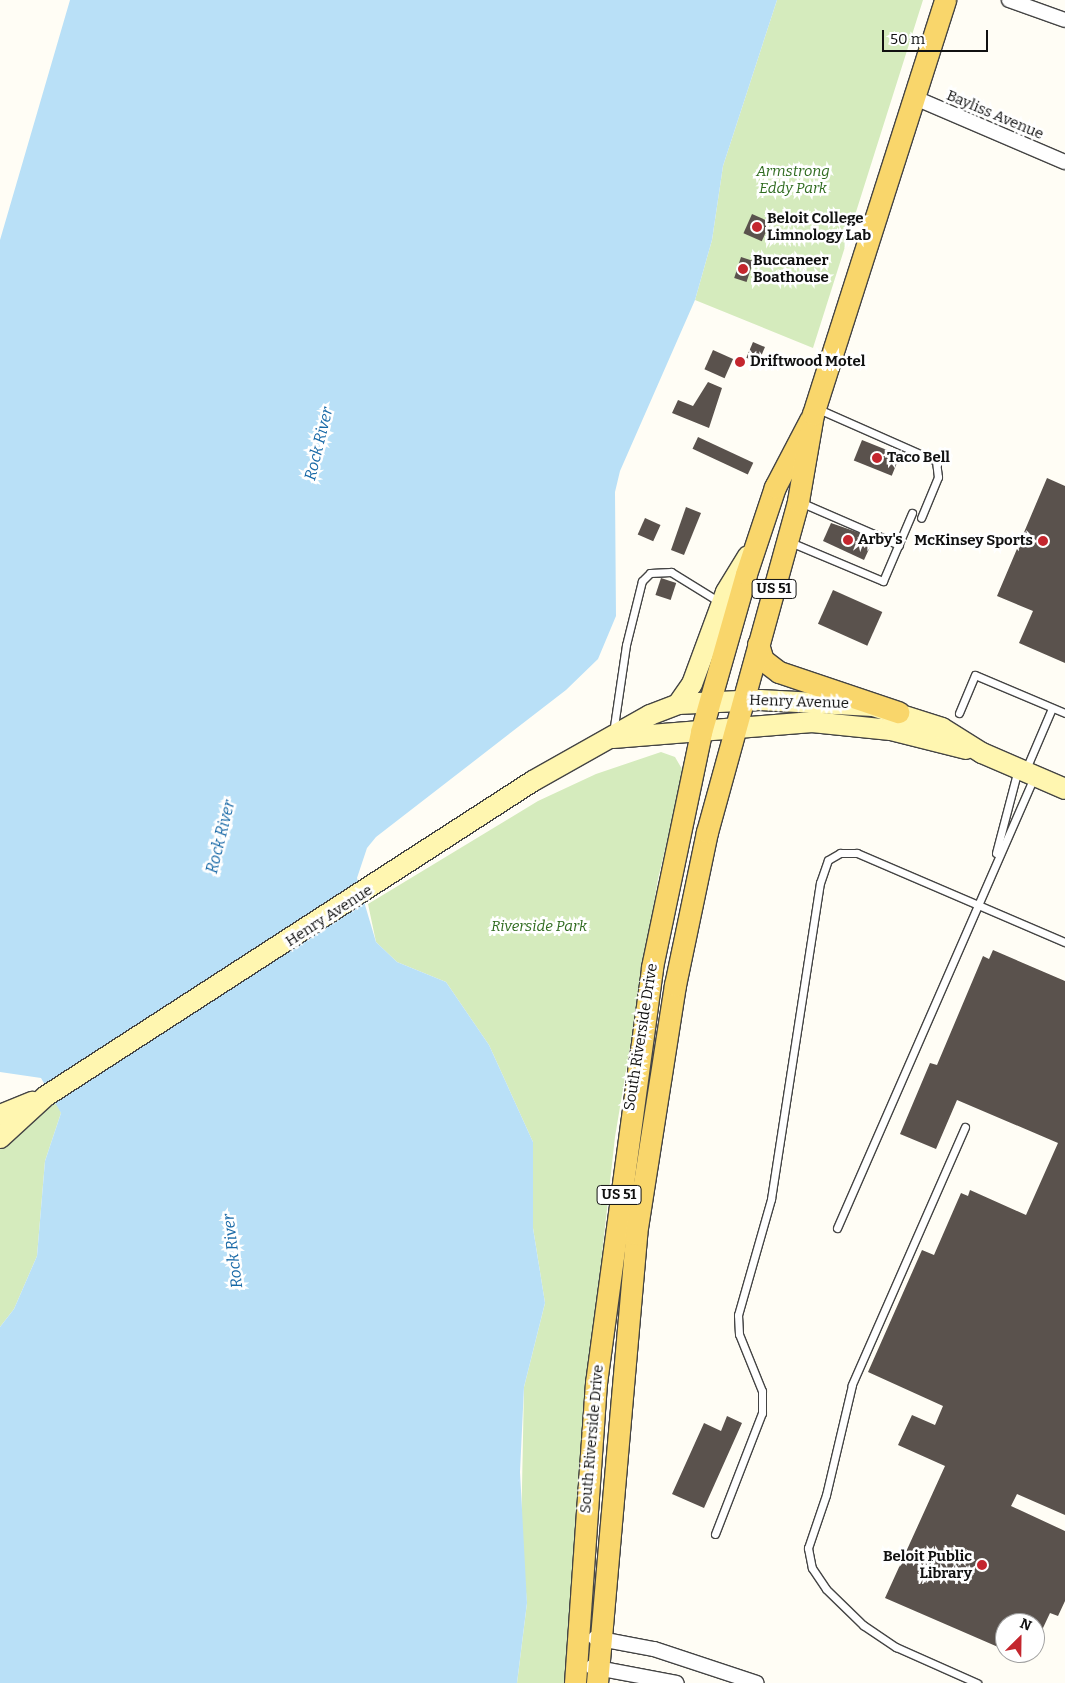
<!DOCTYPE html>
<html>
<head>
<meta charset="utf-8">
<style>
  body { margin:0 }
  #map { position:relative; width:1065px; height:1683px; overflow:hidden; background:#fffdf5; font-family:Bitter,serif }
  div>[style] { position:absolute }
  .green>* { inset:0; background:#d5ebbd }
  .water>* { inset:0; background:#b9e0f7 }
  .building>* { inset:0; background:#5a524d; transform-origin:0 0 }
  .roads { filter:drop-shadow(1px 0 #444) drop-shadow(-1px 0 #444) drop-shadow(0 1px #444) drop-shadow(0 -1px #444) }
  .lane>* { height:7px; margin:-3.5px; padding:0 3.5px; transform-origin:3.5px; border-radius:3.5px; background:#fff }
  .street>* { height:14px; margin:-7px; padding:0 7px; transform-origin:7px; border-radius:7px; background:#fff }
  .secondary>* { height:20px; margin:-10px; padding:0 10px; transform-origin:10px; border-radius:10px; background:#fff6b0 }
  .primary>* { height:21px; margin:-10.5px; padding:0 10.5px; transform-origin:10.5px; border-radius:10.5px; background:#f9d66b }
  .dots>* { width:14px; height:14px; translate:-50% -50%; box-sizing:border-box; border:2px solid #fff; border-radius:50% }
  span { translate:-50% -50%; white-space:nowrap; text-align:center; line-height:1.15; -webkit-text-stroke:5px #fff; paint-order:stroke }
  .shield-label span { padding:1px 4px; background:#fff; border:1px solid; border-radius:4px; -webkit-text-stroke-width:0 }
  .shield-label { font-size:14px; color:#111; font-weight:700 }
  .street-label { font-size:15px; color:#111 }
  .park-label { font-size:15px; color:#2f6b1f; font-style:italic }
  .poi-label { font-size:15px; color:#111; font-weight:700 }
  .left { translate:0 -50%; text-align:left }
  .right { translate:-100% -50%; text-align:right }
  .water-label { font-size:16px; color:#1768a6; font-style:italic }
  .north { position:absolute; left:995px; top:1613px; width:50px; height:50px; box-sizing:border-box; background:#fff; border:1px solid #a0a0a0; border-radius:50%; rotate:23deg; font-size:14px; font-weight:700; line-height:20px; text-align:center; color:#111 }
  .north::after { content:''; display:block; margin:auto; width:18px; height:22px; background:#c4262e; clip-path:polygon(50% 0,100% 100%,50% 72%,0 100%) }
  .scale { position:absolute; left:882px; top:30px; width:106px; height:22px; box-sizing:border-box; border:2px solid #111; border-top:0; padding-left:6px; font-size:15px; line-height:18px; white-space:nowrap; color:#111; -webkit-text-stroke:4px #fff; paint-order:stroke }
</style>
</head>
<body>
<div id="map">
  <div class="green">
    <div style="clip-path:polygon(777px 0,923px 0,813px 348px,695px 300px,712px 240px,723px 166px)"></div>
    <div style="clip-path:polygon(661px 752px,675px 757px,682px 769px,681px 782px,658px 879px,615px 1137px,589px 1371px,564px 1683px,517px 1683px,527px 1603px,521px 1537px,524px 1387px,545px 1303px,533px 1228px,533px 1142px,489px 1045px,446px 982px,397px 962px,376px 942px,368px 904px,538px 801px,596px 774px)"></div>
    <div style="clip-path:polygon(57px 1102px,61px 1113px,45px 1161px,37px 1256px,14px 1309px,0 1327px,0 1145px)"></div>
  </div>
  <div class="water">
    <div style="clip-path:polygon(70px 0,777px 0,723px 166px,712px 240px,695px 300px,620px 471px,615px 492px,616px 616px,598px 659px,566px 690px,376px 837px,367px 848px,357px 878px,376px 942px,397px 962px,446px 982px,489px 1045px,533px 1142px,533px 1228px,545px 1303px,524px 1387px,520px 1472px,527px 1603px,517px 1683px,0 1683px,0 1327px,14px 1309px,37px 1256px,45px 1161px,61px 1113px,41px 1078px,0 1072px,0 240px)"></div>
  </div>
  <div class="building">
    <div style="left:752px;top:214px;width:20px;height:21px;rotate:24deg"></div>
    <div style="left:741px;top:257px;width:13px;height:22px;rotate:18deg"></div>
    <div style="left:753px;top:342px;width:13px;height:17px;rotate:23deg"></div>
    <div style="left:713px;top:350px;width:22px;height:21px;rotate:24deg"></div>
    <div style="clip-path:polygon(708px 382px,722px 388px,709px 428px,672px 413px,678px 400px,693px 406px)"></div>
    <div style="left:698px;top:437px;width:61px;height:13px;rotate:25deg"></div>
    <div style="left:862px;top:440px;width:41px;height:22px;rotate:22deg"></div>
    <div style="clip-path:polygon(1047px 478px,1065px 486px,1065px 663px,1019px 643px,1033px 611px,997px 596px)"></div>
    <div style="clip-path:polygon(686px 507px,701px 513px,684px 555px,671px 550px)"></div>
    <div style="left:645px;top:518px;width:17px;height:18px;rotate:24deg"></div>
    <div style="clip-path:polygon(831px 523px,874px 538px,864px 560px,823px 541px)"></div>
    <div style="left:661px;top:578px;width:16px;height:18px;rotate:18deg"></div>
    <div style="left:833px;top:590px;width:54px;height:37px;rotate:24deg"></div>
    <div style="clip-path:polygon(993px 950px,1065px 981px,1065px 1515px,1017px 1494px,1011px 1506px,1065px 1531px,1065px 1601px,1058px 1616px,1050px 1613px,1035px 1645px,1035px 1623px,1005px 1623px,1005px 1650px,885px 1598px,945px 1466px,898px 1445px,912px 1415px,935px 1425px,943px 1406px,868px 1372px,922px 1250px,934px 1255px,961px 1193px,968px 1196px,970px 1190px,1026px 1215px,1058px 1143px,957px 1100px,936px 1149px,900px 1134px,930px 1063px,937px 1065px,983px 956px,989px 959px)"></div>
    <div style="clip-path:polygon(727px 1416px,742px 1423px,704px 1508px,672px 1494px,704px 1423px,721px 1431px)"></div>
    <div style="clip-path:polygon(1013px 1653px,1031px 1653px,1028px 1660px)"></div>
  </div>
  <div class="roads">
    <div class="lane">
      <div style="left:816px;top:408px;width:131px;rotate:23.8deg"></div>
      <div style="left:936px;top:461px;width:16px;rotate:83deg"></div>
      <div style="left:938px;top:477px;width:44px;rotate:112.5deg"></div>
      <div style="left:800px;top:502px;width:108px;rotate:23.5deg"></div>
      <div style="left:790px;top:542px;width:101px;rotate:22.8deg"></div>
      <div style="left:883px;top:581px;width:74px;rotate:-66.9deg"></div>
      <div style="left:959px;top:713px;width:41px;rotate:-67.2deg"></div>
      <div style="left:975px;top:675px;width:98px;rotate:22.9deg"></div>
      <div style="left:613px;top:733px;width:89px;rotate:-81.6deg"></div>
      <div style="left:626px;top:645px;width:66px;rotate:-76deg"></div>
      <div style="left:642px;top:581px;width:11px;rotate:-45deg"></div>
      <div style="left:650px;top:573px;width:21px;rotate:-3deg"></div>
      <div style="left:671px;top:572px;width:59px;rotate:31.8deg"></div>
      <div style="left:1026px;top:769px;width:66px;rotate:-66.9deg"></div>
      <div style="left:996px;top:853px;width:87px;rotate:-75.3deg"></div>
      <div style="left:965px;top:1127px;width:282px;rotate:113.7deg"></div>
      <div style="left:852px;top:1385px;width:113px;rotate:103.3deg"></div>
      <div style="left:826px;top:1495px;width:56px;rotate:108.8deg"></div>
      <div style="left:808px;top:1548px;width:20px;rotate:79deg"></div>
      <div style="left:812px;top:1568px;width:25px;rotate:56deg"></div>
      <div style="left:826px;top:1589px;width:52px;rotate:44.2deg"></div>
      <div style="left:863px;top:1625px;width:40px;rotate:34deg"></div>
      <div style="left:896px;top:1647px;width:89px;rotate:24deg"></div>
      <div style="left:837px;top:1228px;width:492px;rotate:-66.4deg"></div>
      <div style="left:715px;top:1534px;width:130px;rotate:-68.8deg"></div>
      <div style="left:762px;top:1413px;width:22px;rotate:-90deg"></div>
      <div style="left:762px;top:1391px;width:61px;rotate:-112deg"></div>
      <div style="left:739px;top:1334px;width:19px;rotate:-93deg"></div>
      <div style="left:738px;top:1315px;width:121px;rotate:-74.1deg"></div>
      <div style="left:771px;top:1199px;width:320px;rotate:-81.2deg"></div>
      <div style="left:820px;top:883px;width:24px;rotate:-71deg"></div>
      <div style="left:828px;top:860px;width:14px;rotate:-30deg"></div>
      <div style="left:840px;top:853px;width:17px"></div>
      <div style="left:857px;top:853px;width:226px;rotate:23.2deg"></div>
    </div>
    <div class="street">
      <div style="left:1009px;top:0;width:59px;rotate:19.7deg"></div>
      <div style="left:913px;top:97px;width:165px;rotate:23.2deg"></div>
      <div style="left:595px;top:1638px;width:60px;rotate:10.6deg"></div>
      <div style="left:654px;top:1649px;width:108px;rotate:18.3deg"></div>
      <div style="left:592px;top:1667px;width:86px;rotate:10.7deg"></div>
    </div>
    <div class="secondary">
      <div style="left:678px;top:704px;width:24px;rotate:-55deg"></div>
      <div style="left:692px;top:684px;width:98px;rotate:-69.7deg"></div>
      <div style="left:726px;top:592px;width:42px;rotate:-58.6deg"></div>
      <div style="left:613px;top:738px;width:200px;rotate:-4.6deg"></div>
      <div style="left:812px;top:722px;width:79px;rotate:5.8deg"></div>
      <div style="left:891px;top:730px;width:77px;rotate:14.2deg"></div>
      <div style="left:0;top:1115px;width:35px;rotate:-22deg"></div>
      <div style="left:0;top:1138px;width:62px;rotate:-42.4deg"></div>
      <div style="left:46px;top:1096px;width:580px;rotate:-32.9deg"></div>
      <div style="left:533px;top:781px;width:134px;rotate:-29.4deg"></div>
      <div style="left:650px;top:715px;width:30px;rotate:-21deg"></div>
      <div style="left:678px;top:704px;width:82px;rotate:-2.8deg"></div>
      <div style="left:760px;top:700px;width:113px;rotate:3deg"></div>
      <div style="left:873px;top:706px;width:72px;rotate:17.7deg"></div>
      <div style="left:942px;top:728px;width:47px;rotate:32deg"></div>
      <div style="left:982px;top:753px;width:90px;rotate:23.4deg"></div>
    </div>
    <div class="primary">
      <div style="left:758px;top:644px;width:17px;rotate:73deg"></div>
      <div style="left:763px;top:660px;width:20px;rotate:37deg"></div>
      <div style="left:779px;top:672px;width:126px;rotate:18.6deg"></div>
      <div style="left:575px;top:1683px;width:301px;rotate:-86deg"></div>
      <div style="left:596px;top:1383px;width:420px;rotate:-82.3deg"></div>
      <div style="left:652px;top:967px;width:240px;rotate:-78.2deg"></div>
      <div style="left:701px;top:732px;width:164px;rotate:-74.1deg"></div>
      <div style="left:746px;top:574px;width:92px;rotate:-71.6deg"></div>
      <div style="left:775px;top:487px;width:76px;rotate:-62.4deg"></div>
      <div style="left:597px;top:1683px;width:451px;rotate:-85deg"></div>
      <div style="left:636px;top:1234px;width:252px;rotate:-81.1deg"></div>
      <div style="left:675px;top:985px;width:156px;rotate:-78.2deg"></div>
      <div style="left:707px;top:832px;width:343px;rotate:-74.6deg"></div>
      <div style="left:798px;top:501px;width:88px;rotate:-80.2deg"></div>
      <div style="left:813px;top:414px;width:435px;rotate:-72.3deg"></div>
    </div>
  </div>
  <div class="dots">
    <div style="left:757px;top:227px;background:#c4262e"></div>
    <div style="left:743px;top:269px;background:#c4262e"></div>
    <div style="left:740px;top:362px;background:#c4262e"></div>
    <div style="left:877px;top:458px;background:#c4262e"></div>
    <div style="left:848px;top:540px;background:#c4262e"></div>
    <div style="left:1043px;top:541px;background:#c4262e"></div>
    <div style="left:982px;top:1565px;background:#c4262e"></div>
  </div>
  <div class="shield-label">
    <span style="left:774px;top:589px">US 51</span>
    <span style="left:619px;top:1195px">US 51</span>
  </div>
  <div class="street-label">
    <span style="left:995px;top:115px;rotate:23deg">Bayliss Avenue</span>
    <span style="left:799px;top:702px;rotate:2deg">Henry Avenue</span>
    <span style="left:329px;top:916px;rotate:-33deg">Henry Avenue</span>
    <span style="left:641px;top:1037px;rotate:-81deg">South Riverside Drive</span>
    <span style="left:592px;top:1439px;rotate:-85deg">South Riverside Drive</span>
  </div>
  <div class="park-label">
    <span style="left:793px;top:180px">Armstrong<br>Eddy Park</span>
    <span style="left:539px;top:927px">Riverside Park</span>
  </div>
  <div class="poi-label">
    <span class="left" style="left:767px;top:227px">Beloit College<br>Limnology Lab</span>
    <span class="left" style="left:753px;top:269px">Buccaneer<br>Boathouse</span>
    <span class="left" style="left:750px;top:362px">Driftwood Motel</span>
    <span class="left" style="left:887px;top:458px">Taco Bell</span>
    <span class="left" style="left:858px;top:540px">Arby's</span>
    <span class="right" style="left:1033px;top:541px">McKinsey Sports</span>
    <span class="right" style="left:972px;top:1565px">Beloit Public<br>Library</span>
  </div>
  <div class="water-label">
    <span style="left:319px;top:444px;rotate:-76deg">Rock River</span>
    <span style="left:221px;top:837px;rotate:-76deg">Rock River</span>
    <span style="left:233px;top:1251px;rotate:-97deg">Rock River</span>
  </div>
  <div class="north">N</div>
  <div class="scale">50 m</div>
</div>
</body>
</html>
